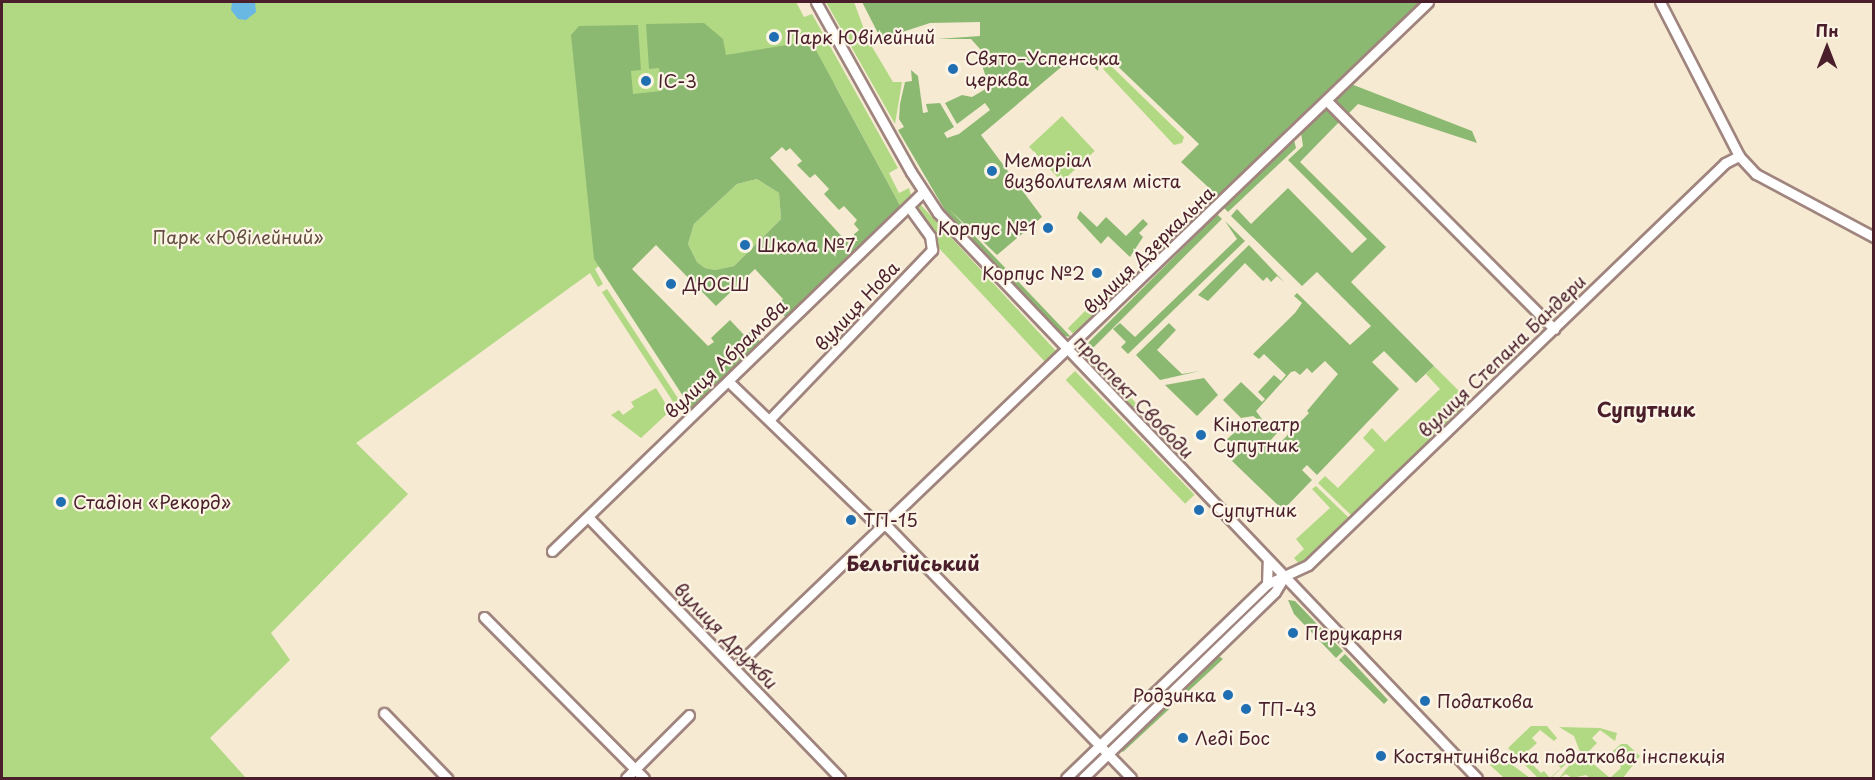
<!DOCTYPE html>
<html>
<head>
<meta charset="utf-8">
<style>
  body { margin:0 }
  #map { position:relative; width:1875px; height:780px; overflow:hidden; background:#f6ead2; font-family:"Playpen Sans",sans-serif }
  div>[style] { position:absolute }
  .green>* { inset:0; background:#b1d984; transform-origin:0 0 }
  .forest>* { inset:0; background:#8cb972; transform-origin:0 0 }
  .water>* { inset:0; background:#69b7e3 }
  .roads { filter:drop-shadow(2px 0 #a0847e) drop-shadow(-2px 0 #a0847e) drop-shadow(0 2px #a0847e) drop-shadow(0 -2px #a0847e) }
  .minor>* { height:9px; margin:-4.5px; padding:0 4.5px; transform-origin:4.5px; border-radius:4.5px; background:#fff }
  .dots>* { width:16px; height:16px; translate:-50% -50%; box-sizing:border-box; border:3px solid #fcf5e5; border-radius:50% }
  span { translate:-50% -50%; white-space:nowrap; text-align:center; line-height:1.15; -webkit-text-stroke:4.5px #fcf5e5; paint-order:stroke }
  .poi-label { font-size:18px; color:#4a1f2b }
  .left { translate:0 -50%; text-align:left }
  .right { translate:-100% -50%; text-align:right }
  .park-label { font-size:18px; color:#644e41 }
  .street-label { font-size:18px; color:#4a1f2b }
  .neighbourhood-label { font-size:20px; color:#4a1f2b; font-weight:700 }
  .frame { position:absolute; inset:0; border:3px solid #4a1f2b; pointer-events:none }
  .north { position:absolute; left:1797px; top:18px; width:60px; height:60px; -webkit-text-stroke:4px #fcf5e5; paint-order:stroke; rotate:0deg; font-size:16px; font-weight:700; line-height:24px; text-align:center; color:#4a1f2b }
  .north::after { content:''; display:block; margin:auto; width:21px; height:27px; background:#4a1f2b; clip-path:polygon(50% 0,100% 100%,50% 72%,0 100%) }
</style>
</head>
<body>
<div id="map">
  <div class="green">
    <div style="clip-path:polygon(2px 2px,796px 2px,804px 17px,812px 14px,898px 168px,889px 173px,899px 193px,909px 188px,912px 199px,902px 209px,835px 85px,595px 269px,603px 284px,598px 287px,590px 273px,356px 443px,408px 494px,271px 633px,290px 660px,210px 738px,246px 778px,2px 778px)"></div>
    <div style="clip-path:polygon(826px 2px,854px 2px,868px 40px,893px 82px,902px 82px,895px 124px)"></div>
    <div style="clip-path:polygon(1107px 62px,1184px 137px,1182px 143px,1174px 145px,1103px 69px)"></div>
    <div style="left:1062px;top:116px;width:48px;height:45px;rotate:47deg"></div>
    <div style="clip-path:polygon(757px 179px,779px 193px,781px 219px,734px 266px,715px 270px,705px 268px,697px 262px,688px 244px,694px 224px,737px 184px)"></div>
    <div style="clip-path:polygon(919px 203px,1056px 351px,1048px 365px,937px 246px,915px 210px)"></div>
    <div style="left:1130px;top:266px;width:11px;height:88px;rotate:45deg"></div>
    <div style="left:607px;top:289px;width:140px;height:6px;rotate:57deg"></div>
    <div style="clip-path:polygon(1090px 356px,1138px 405px,1136px 407px,1131px 407px,1087px 360px)"></div>
    <div style="clip-path:polygon(1434px 366px,1471px 403px,1354px 518px,1318px 483px,1325px 476px,1338px 488px,1375px 450px,1363px 438px,1372px 428px,1385px 442px,1440px 389px,1426px 374px)"></div>
    <div style="left:1075px;top:371px;width:172px;height:13px;rotate:46deg"></div>
    <div style="clip-path:polygon(656px 388px,670px 411px,641px 438px,611px 415px,619px 410px,623px 415px,634px 407px,631px 402px)"></div>
    <div style="clip-path:polygon(1316px 486px,1348px 517px,1348px 524px,1300px 565px,1294px 558px,1304px 549px,1296px 539px,1330px 508px,1312px 489px)"></div>
    <div style="clip-path:polygon(1211px 643px,1214px 646px,1110px 744px,1109px 742px)"></div>
    <div style="clip-path:polygon(1531px 726px,1547px 726px,1557px 738px,1554px 741px,1540px 730px,1532px 738px,1537px 743px,1528px 751px,1533px 757px,1529px 761px,1541px 773px,1544px 771px,1550px 778px,1561px 768px,1555px 762px,1564px 753px,1567px 755px,1568px 762px,1551px 778px,1538px 778px,1508px 748px)"></div>
    <div style="clip-path:polygon(1559px 727px,1600px 728px,1617px 733px,1615px 741px,1600px 730px,1592px 738px,1597px 743px,1588px 752px,1593px 757px,1590px 761px,1610px 778px,1621px 768px,1613px 751px,1621px 744px,1627px 744px,1640px 756px,1623px 778px,1590px 778px,1586px 775px,1572px 778px,1566px 774px,1559px 778px,1580px 752px,1574px 736px)"></div>
    <div style="clip-path:polygon(1503px 752px,1507px 755px,1504px 759px,1530px 778px,1504px 778px,1490px 765px)"></div>
  </div>
  <div class="forest">
    <div style="clip-path:polygon(862px 2px,1421px 2px,1220px 198px,1181px 162px,1199px 144px,1108px 57px,1099px 61px,1098px 71px,1079px 52px,981px 135px,1042px 217px,997px 255px,950px 210px,1071px 337px,1064px 336px,946px 212px,898px 130px,904px 127px,899px 119px,900px 104px,905px 82px,912px 81px,911px 70px,918px 76px,923px 113px,928px 112px,926px 104px,940px 103px,954px 127px,944px 133px,947px 138px,959px 134px,990px 110px,985px 103px,957px 124px,945px 103px,962px 95px,972px 97px,989px 87px,982px 65px,988px 58px,971px 39px,937px 39px,980px 36px,980px 22px,930px 23px,881px 39px)"></div>
    <div style="clip-path:polygon(evenodd,704px 23px,723px 39px,726px 55px,811px 41px,902px 209px,787px 319px,776px 306px,783px 299px,755px 269px,716px 306px,656px 245px,632px 269px,708px 346px,714px 342px,711px 338px,730px 320px,745px 336px,753px 329px,761px 344px,692px 410px,594px 259px,571px 35px,579px 26px,638px 25px,641px 70px,631px 71px,633px 94px,661px 91px,659px 68px,649px 69px,646px 24px,704px 23px,782px 147px,786px 151px,790px 148px,802px 161px,797px 165px,810px 178px,815px 174px,829px 189px,824px 194px,839px 210px,844px 206px,857px 220px,854px 224px,859px 230px,846px 241px,770px 158px,782px 147px,704px 23px,757px 179px,779px 193px,781px 219px,734px 266px,715px 270px,705px 268px,697px 262px,688px 244px,694px 224px,737px 184px,757px 179px)"></div>
    <div style="clip-path:polygon(1351px 84px,1472px 131px,1477px 143px,1358px 104px,1348px 114px,1334px 100px)"></div>
    <div style="clip-path:polygon(1327px 107px,1340px 121px,1300px 162px,1386px 247px,1351px 282px,1434px 366px,1416px 383px,1384px 351px,1372px 362px,1399px 389px,1317px 475px,1307px 465px,1302px 470px,1312px 480px,1283px 510px,1232px 461px,1240px 453px,1226px 440px,1249px 420px,1264px 431px,1272px 429px,1277px 433px,1270px 441px,1276px 447px,1309px 413px,1307px 411px,1338px 374px,1325px 361px,1312px 373px,1307px 368px,1300px 375px,1295px 371px,1291px 372px,1256px 411px,1267px 426px,1253px 416px,1241px 418px,1223px 400px,1241px 382px,1262px 402px,1265px 399px,1258px 392px,1274px 375px,1281px 381px,1286px 375px,1264px 354px,1259px 359px,1253px 354px,1295px 313px,1302px 303px,1294px 296px,1297px 293px,1350px 345px,1371px 326px,1317px 272px,1302px 286px,1231px 216px,1237px 209px,1251px 224px,1288px 188px,1352px 253px,1367px 239px,1288px 160px,1303px 146px,1301px 133px)"></div>
    <div style="clip-path:polygon(1294px 140px,1296px 148px,1228px 212px,1224px 208px)"></div>
    <div style="clip-path:polygon(1080px 211px,1097px 227px,1106px 217px,1126px 236px,1143px 219px,1148px 224px,1139px 233px,1143px 237px,1130px 257px,1108px 236px,1101px 244px,1077px 218px)"></div>
    <div style="left:1217px;top:214px;width:7px;height:187px;rotate:45deg"></div>
    <div style="clip-path:polygon(1225px 221px,1245px 241px,1128px 354px,1121px 347px,1126px 342px,1113px 329px,1120px 323px,1135px 337px,1237px 239px)"></div>
    <div style="clip-path:polygon(1249px 245px,1284px 282px,1277px 276px,1271px 282px,1267px 277px,1263px 281px,1245px 263px,1208px 301px,1198px 295px)"></div>
    <div style="clip-path:polygon(1169px 323px,1176px 330px,1157px 350px,1182px 374px,1200px 371px,1160px 380px,1136px 355px)"></div>
    <div style="clip-path:polygon(1204px 378px,1218px 395px,1197px 416px,1165px 385px)"></div>
    <div style="clip-path:polygon(1288px 600px,1295px 601px,1343px 651px,1336px 658px,1294px 614px)"></div>
    <div style="clip-path:polygon(1345px 654px,1388px 700px,1384px 704px,1339px 660px)"></div>
    <div style="clip-path:polygon(1217px 655px,1223px 659px,1123px 752px,1120px 749px)"></div>
  </div>
  <div class="water">
    <div style="clip-path:polygon(232px 2px,255px 2px,256px 12px,246px 20px,238px 19px,231px 10px)"></div>
  </div>
  <div class="roads">
    <div class="minor">
      <div style="left:816px;top:2px;width:195px;rotate:60.8deg"></div>
      <div style="left:911px;top:172px;width:49px;rotate:56.6deg"></div>
      <div style="left:938px;top:213px;width:781px;rotate:46.35deg"></div>
      <div style="left:1660px;top:2px;width:173px;rotate:62.8deg"></div>
      <div style="left:1739px;top:156px;width:25px;rotate:47deg"></div>
      <div style="left:1756px;top:174px;width:134px;rotate:28.1deg"></div>
      <div style="left:1327px;top:101px;width:322px;rotate:45.1deg"></div>
      <div style="left:728px;top:381px;width:197px;rotate:44deg"></div>
      <div style="left:870px;top:518px;width:20px;rotate:27deg"></div>
      <div style="left:888px;top:527px;width:349px;rotate:45.9deg"></div>
      <div style="left:769px;top:420px;width:236px;rotate:-46.2deg"></div>
      <div style="left:932px;top:250px;width:14px;rotate:-98deg"></div>
      <div style="left:930px;top:236px;width:36px;rotate:-126deg"></div>
      <div style="left:588px;top:517px;width:363px;rotate:46deg"></div>
      <div style="left:552px;top:551px;width:516px;rotate:-44.06deg"></div>
      <div style="left:1267px;top:584px;width:45px;rotate:-24.9deg"></div>
      <div style="left:1308px;top:565px;width:579px;rotate:-43.95deg"></div>
      <div style="left:1725px;top:163px;width:16px;rotate:-27deg"></div>
      <div style="left:484px;top:617px;width:227px;rotate:45.2deg"></div>
      <div style="left:734px;top:668px;width:962px;rotate:-43.82deg"></div>
      <div style="left:384px;top:713px;width:91px;rotate:45.9deg"></div>
      <div style="left:626px;top:778px;width:89px;rotate:-45deg"></div>
      <div style="left:1066px;top:778px;width:279px;rotate:-44deg"></div>
      <div style="left:1267px;top:584px;width:24px;rotate:-88deg"></div>
      <div style="left:1083px;top:778px;width:267px;rotate:-44.1deg"></div>
      <div style="left:1275px;top:592px;width:17px;rotate:-59deg"></div>
    </div>
  </div>
  <div class="dots">
    <div style="left:774px;top:37px;background:#1f6fb2"></div>
    <div style="left:953px;top:69px;background:#1f6fb2"></div>
    <div style="left:646px;top:81px;background:#1f6fb2"></div>
    <div style="left:992px;top:171px;background:#1f6fb2"></div>
    <div style="left:1048px;top:228px;background:#1f6fb2"></div>
    <div style="left:745px;top:245px;background:#1f6fb2"></div>
    <div style="left:1097px;top:273px;background:#1f6fb2"></div>
    <div style="left:671px;top:284px;background:#1f6fb2"></div>
    <div style="left:1201px;top:435px;background:#1f6fb2"></div>
    <div style="left:61px;top:502px;background:#1f6fb2"></div>
    <div style="left:1199px;top:510px;background:#1f6fb2"></div>
    <div style="left:851px;top:520px;background:#1f6fb2"></div>
    <div style="left:1293px;top:633px;background:#1f6fb2"></div>
    <div style="left:1228px;top:695px;background:#1f6fb2"></div>
    <div style="left:1425px;top:701px;background:#1f6fb2"></div>
    <div style="left:1246px;top:709px;background:#1f6fb2"></div>
    <div style="left:1183px;top:738px;background:#1f6fb2"></div>
    <div style="left:1381px;top:756px;background:#1f6fb2"></div>
  </div>
  <div class="poi-label">
    <span class="left" style="left:786px;top:37px">Парк Ювілейний</span>
    <span class="left" style="left:965px;top:69px">Свято–Успенська<br>церква</span>
    <span class="left" style="left:658px;top:81px">ІС-3</span>
    <span class="left" style="left:1004px;top:171px">Меморіал<br>визволителям міста</span>
    <span class="right" style="left:1036px;top:228px">Корпус №1</span>
    <span class="left" style="left:757px;top:245px">Школа №7</span>
    <span class="right" style="left:1085px;top:273px">Корпус №2</span>
    <span class="left" style="left:683px;top:284px">ДЮСШ</span>
    <span class="left" style="left:1213px;top:435px">Кінотеатр<br>Супутник</span>
    <span class="left" style="left:73px;top:502px">Стадіон «Рекорд»</span>
    <span class="left" style="left:1211px;top:510px">Супутник</span>
    <span class="left" style="left:863px;top:520px">ТП-15</span>
    <span class="left" style="left:1305px;top:633px">Перукарня</span>
    <span class="right" style="left:1216px;top:695px">Родзинка</span>
    <span class="left" style="left:1437px;top:701px">Податкова</span>
    <span class="left" style="left:1258px;top:709px">ТП-43</span>
    <span class="left" style="left:1195px;top:738px">Леді Бос</span>
    <span class="left" style="left:1393px;top:756px">Костянтинівська податкова інспекція</span>
  </div>
  <div class="park-label">
    <span style="left:238px;top:237px">Парк «Ювілейний»</span>
  </div>
  <div class="street-label">
    <span style="left:1149px;top:250px;rotate:-44deg">вулиця Дзеркальна</span>
    <span style="left:857px;top:306px;rotate:-47deg">вулиця Нова</span>
    <span style="left:1502px;top:356px;rotate:-44deg">вулиця Степана Бандери</span>
    <span style="left:726px;top:359px;rotate:-44deg">вулиця Абрамова</span>
    <span style="left:1134px;top:397px;rotate:46deg">проспект Свободи</span>
    <span style="left:726px;top:636px;rotate:46deg">вулиця Дружби</span>
  </div>
  <div class="neighbourhood-label">
    <span style="left:1646px;top:409px">Супутник</span>
    <span style="left:913px;top:563px">Бельгійський</span>
  </div>
  <div class="frame"></div>
  <div class="north">Пн</div>
</div>
</body>
</html>
